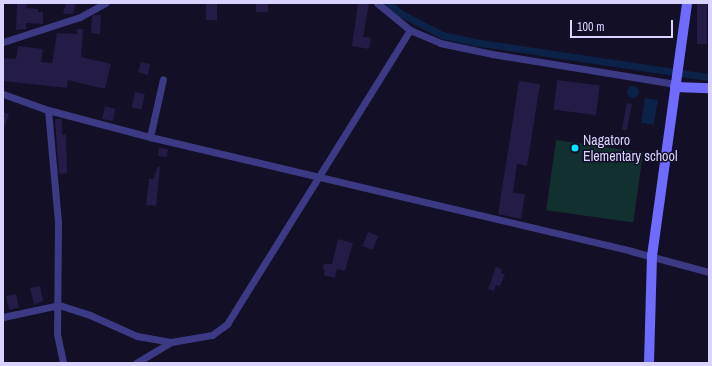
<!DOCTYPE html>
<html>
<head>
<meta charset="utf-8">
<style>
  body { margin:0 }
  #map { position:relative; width:712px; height:366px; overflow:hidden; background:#130f26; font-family:"Archivo Narrow",sans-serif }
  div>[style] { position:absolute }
  .green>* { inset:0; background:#12302f; transform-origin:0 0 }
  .water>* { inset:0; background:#0c2248; transform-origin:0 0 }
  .round { border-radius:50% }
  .canal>* { height:7px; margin:-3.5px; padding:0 3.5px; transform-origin:3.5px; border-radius:3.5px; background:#0c2248 }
  .building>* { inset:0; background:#241b47; transform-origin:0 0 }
  .street>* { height:7px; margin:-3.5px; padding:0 3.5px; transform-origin:3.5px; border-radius:3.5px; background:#3d3a85 }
  .secondary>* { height:10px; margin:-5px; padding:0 5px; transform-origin:5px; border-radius:5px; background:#6f6bff }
  .dots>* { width:11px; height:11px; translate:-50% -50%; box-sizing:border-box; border:2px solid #130f26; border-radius:50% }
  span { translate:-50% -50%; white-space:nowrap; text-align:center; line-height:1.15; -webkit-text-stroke:3px #130f26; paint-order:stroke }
  .poi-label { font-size:14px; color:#d9d4ff }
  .left { translate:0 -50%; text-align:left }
  .frame { position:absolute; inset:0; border:4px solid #d9d4ff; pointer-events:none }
  .scale { position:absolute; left:570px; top:20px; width:103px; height:18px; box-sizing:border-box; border:2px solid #d9d4ff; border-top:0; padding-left:5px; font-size:12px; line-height:14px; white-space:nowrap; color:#d9d4ff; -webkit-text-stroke:3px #130f26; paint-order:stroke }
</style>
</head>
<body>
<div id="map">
  <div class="green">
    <div style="left:556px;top:140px;width:88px;height:71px;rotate:8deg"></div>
  </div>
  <div class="water">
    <div class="round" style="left:627px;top:86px;width:12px;height:12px"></div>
    <div style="left:645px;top:98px;width:13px;height:25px;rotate:9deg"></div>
  </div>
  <div class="canal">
    <div style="left:388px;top:3px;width:16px;rotate:40deg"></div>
    <div style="left:400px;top:13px;width:47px;rotate:27.6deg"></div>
    <div style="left:442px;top:35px;width:33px;rotate:12deg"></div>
    <div style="left:474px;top:42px;width:238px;rotate:8.5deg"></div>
  </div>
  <div class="building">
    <div style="clip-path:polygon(17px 3px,27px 3px,26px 8px,38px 9px,38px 12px,43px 12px,43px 24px,26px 23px,26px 29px,16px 30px)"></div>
    <div style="clip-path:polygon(66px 3px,76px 3px,73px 14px,63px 14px)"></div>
    <div style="left:206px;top:3px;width:11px;height:17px"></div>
    <div style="left:256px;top:3px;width:12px;height:9px"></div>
    <div style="clip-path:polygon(358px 3px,369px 3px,363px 37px,371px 38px,369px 49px,352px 46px)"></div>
    <div style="left:697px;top:3px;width:10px;height:41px"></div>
    <div style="clip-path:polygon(94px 15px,101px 15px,100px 34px,91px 33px,92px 16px)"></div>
    <div style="clip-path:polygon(77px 29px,83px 29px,81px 57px,111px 64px,105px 89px,68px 80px,67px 88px,3px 81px,4px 58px,16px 59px,18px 46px,43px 49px,41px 62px,52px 63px,57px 33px,77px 34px)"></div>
    <div style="clip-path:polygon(141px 62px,150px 64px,148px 75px,138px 72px)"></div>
    <div style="left:557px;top:80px;width:43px;height:30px;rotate:7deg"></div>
    <div style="clip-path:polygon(519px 81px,540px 84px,527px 166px,517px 164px,513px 193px,525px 194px,521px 219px,498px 214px)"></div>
    <div style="left:135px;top:92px;width:10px;height:16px;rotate:11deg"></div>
    <div style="left:627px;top:103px;width:5px;height:27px;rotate:11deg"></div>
    <div style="clip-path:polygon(105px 106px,115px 109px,113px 121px,102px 119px)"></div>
    <div style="clip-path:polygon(3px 112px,9px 114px,4px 128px,3px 128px)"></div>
    <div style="clip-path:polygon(55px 119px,62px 119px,62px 135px,66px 134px,67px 173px,59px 174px)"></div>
    <div style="left:159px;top:148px;width:9px;height:8px;rotate:6deg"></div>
    <div style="clip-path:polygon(158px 167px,160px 167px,156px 206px,146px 205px,149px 179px,153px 179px)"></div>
    <div style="left:368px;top:232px;width:11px;height:15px;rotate:22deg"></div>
    <div style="clip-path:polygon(338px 239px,353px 243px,345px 271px,337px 269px,335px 278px,324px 275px,325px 270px,322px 269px,324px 264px,332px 264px)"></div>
    <div style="clip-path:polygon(496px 267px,502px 269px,501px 273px,505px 274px,500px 286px,496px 285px,494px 291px,488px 289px)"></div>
    <div style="clip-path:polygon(40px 286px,43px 301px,34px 305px,30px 288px)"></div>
    <div style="left:16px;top:294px;width:14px;height:10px;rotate:78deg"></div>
  </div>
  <div class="street">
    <div style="left:377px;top:3px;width:43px;rotate:39.3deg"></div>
    <div style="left:410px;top:30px;width:33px;rotate:23deg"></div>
    <div style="left:440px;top:43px;width:53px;rotate:11.9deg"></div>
    <div style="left:492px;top:54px;width:186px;rotate:9.3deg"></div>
    <div style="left:3px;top:42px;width:81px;rotate:-18deg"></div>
    <div style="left:80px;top:17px;width:29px;rotate:-29deg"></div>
    <div style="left:3px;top:94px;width:48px;rotate:19.6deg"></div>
    <div style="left:48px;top:110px;width:106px;rotate:14.8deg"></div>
    <div style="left:150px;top:137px;width:494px;rotate:13.3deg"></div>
    <div style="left:631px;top:251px;width:81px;rotate:15.1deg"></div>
    <div style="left:48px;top:110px;width:113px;rotate:84.9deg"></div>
    <div style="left:58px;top:223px;width:111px;rotate:90.5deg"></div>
    <div style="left:57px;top:334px;width:30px;rotate:78deg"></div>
    <div style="left:150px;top:137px;width:59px;rotate:-77.4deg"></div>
    <div style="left:3px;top:317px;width:57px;rotate:-12.1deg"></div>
    <div style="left:59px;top:305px;width:33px;rotate:18deg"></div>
    <div style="left:90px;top:315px;width:51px;rotate:24.1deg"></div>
    <div style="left:137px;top:336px;width:35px;rotate:10deg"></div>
    <div style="left:171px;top:342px;width:42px;rotate:-9.7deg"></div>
    <div style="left:212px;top:335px;width:19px;rotate:-36deg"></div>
    <div style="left:227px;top:324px;width:346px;rotate:-58.1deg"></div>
    <div style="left:136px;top:363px;width:41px;rotate:-31deg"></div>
  </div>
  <div class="secondary">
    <div style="left:675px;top:87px;width:34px;rotate:2deg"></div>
    <div style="left:649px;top:363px;width:107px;rotate:-88.4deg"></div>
    <div style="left:652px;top:256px;width:255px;rotate:-82.1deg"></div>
  </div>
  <div class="dots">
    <div style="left:575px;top:148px;background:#00e5ff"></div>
  </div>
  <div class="poi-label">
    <span class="left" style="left:583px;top:148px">Nagatoro<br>Elementary school</span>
  </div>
  <div class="frame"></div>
  <div class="scale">100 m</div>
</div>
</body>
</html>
